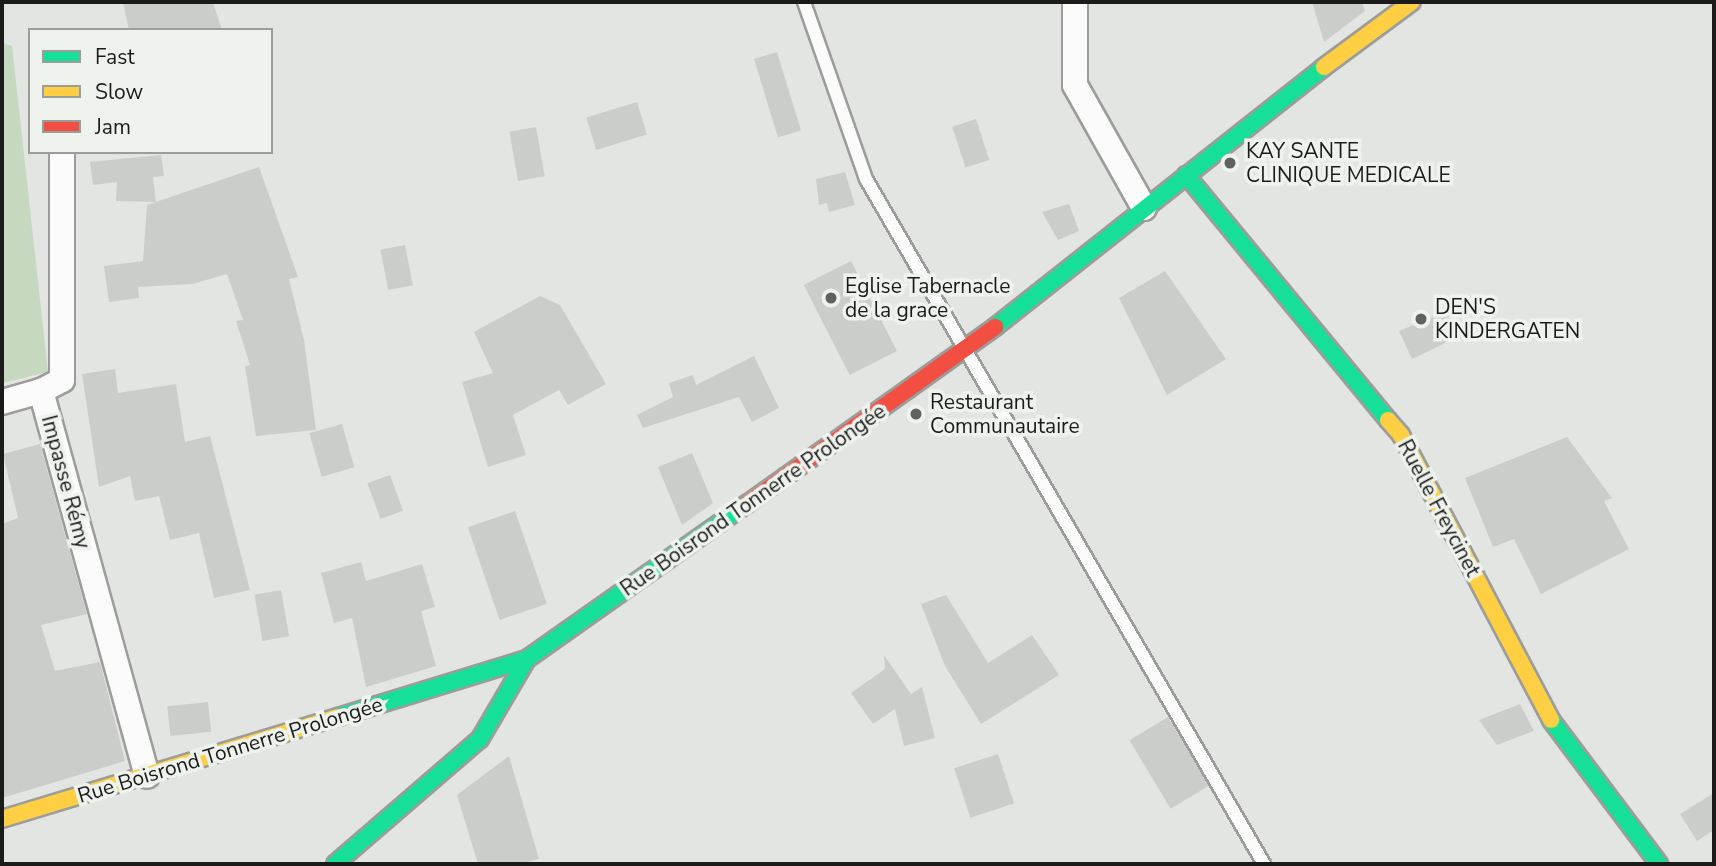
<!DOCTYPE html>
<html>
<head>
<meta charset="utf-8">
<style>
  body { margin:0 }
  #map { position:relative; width:1716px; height:866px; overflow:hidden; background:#e3e5e2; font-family:"Nunito Sans",sans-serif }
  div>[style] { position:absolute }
  .green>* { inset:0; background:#c6d9c0 }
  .building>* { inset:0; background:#cbcdcb; transform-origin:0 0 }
  .roads { filter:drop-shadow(2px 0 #9c9d9a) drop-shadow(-2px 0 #9c9d9a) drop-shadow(0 2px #9c9d9a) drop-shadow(0 -2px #9c9d9a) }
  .lane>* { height:12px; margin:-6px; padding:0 6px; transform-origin:6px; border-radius:6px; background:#fbfbfb }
  .street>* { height:24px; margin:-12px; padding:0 12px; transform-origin:12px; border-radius:12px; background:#fbfbfb }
  .fast>* { height:16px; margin:-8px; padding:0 8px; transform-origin:8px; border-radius:8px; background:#16e098 }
  .slow>* { height:16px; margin:-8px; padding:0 8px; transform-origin:8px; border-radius:8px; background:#ffcf43 }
  .jam>* { height:16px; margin:-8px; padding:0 8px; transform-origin:8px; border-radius:8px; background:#f24e42 }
  .dots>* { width:19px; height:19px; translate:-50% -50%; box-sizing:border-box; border:4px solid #eff3ee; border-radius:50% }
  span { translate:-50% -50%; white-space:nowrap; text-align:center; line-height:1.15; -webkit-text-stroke:7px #eff3ee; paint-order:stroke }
  .poi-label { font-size:21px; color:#1b1c1a }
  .left { translate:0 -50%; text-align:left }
  .street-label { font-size:21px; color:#1b1c1a }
  .frame { position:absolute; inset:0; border:4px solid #1b1c1a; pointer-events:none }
  .legend { position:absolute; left:28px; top:28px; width:245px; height:126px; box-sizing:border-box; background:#eff3ee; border:2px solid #9a9d99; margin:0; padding:9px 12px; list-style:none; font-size:21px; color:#1b1c1a }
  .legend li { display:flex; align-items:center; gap:14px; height:35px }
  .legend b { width:35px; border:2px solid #9a9d99 }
</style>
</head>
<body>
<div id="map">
  <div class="green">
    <div style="clip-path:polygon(2px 43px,12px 46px,48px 372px,2px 383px)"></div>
  </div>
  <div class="building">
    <div style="clip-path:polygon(123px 2px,213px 2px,222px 30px,129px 30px)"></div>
    <div style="clip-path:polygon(1312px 2px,1362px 2px,1365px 11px,1324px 42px)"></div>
    <div style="left:777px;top:52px;width:82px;height:24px;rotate:73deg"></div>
    <div style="left:637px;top:102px;width:34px;height:53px;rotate:73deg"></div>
    <div style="left:976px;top:119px;width:43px;height:25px;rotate:72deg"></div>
    <div style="left:536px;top:127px;width:50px;height:27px;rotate:80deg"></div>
    <div style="clip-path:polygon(161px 155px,164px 176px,153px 177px,156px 202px,116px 201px,117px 182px,93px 185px,90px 162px)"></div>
    <div style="clip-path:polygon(259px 167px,298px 277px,289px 279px,304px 340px,316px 430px,256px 436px,245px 366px,250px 365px,236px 321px,243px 320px,227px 274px,192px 284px,138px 287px,139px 298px,109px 302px,104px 266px,143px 261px,147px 205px)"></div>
    <div style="clip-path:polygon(845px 172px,855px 205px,829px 212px,827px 203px,819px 205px,816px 179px)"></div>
    <div style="clip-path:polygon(1069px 204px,1079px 231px,1058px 240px,1042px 212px)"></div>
    <div style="left:405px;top:245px;width:41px;height:25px;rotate:79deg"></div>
    <div style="left:851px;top:261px;width:101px;height:53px;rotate:63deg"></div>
    <div style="clip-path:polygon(1165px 271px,1226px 359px,1167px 395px,1119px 298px)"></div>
    <div style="clip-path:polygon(540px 296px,560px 305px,606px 384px,568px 405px,559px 390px,513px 415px,526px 455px,488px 467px,462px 382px,493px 373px,474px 332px)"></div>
    <div style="clip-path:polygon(1447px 311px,1462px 335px,1412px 359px,1399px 331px)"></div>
    <div style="clip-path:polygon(754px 356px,779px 408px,752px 422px,739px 397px,643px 428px,637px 415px,673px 397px,669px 383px,693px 375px,696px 385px)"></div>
    <div style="clip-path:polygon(115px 369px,118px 393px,176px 384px,185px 442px,210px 436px,250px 590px,214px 598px,199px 533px,170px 540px,159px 496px,135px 501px,130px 476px,99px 487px,82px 374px)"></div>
    <div style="left:342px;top:424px;width:45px;height:34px;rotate:74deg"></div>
    <div style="clip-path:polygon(1567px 437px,1612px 498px,1604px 501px,1629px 549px,1541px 594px,1514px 539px,1493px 547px,1465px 478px)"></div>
    <div style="clip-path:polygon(40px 444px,87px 614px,41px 625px,55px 671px,100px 662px,125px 761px,2px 798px,2px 524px,18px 518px,3px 454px)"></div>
    <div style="clip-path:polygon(692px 453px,713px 503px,682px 525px,658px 467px)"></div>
    <div style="left:390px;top:475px;width:38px;height:24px;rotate:70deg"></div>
    <div style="left:515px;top:511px;width:98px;height:50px;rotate:71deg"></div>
    <div style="clip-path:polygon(361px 562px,366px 581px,422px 564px,435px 607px,421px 611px,436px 666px,366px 687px,352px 618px,334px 623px,321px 573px)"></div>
    <div style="left:281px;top:590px;width:47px;height:27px;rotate:80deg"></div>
    <div style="clip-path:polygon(946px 595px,988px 663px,1032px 635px,1059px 675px,981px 724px,945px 666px,921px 604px)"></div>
    <div style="clip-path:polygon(884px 655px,911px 694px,922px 687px,935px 738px,904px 746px,895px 709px,873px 724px,851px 693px,885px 669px)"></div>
    <div style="left:208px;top:702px;width:30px;height:41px;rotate:84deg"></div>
    <div style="clip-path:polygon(1520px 704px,1534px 731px,1497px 745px,1479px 720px)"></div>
    <div style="left:1168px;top:717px;width:80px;height:45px;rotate:59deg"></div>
    <div style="left:998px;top:754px;width:52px;height:46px;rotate:72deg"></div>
    <div style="clip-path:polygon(509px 756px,539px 859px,520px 864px,478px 864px,457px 795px)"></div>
    <div style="clip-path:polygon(1714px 793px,1714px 830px,1697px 841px,1680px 814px)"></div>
  </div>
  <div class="roads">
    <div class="lane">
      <div style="left:804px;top:2px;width:188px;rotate:70.7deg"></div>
      <div style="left:866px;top:179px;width:792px;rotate:59.84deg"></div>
    </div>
    <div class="street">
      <div style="left:1075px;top:2px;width:83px;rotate:90deg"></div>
      <div style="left:1075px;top:85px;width:141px;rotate:60.7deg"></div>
      <div style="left:62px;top:152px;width:228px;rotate:90deg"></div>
      <div style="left:62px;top:380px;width:24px;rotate:152deg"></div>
      <div style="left:41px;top:391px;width:399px;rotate:74.6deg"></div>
      <div style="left:2px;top:402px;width:41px;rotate:-15.8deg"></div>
    </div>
    <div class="fast">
      <div style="left:1186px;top:175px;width:318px;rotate:50.5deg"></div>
      <div style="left:995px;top:327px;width:419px;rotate:-38.3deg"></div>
      <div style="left:338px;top:717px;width:198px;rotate:-17.1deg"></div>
      <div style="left:527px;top:659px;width:269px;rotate:-35.2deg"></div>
      <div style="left:1551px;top:720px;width:180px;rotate:53.1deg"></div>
      <div style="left:335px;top:864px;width:191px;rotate:-40.8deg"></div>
      <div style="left:480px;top:739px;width:93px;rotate:-59.6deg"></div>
    </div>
    <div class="slow">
      <div style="left:1324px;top:67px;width:109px;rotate:-36.5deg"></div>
      <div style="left:1388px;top:420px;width:20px;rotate:49deg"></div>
      <div style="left:1401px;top:435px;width:322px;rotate:62.2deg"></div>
      <div style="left:2px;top:819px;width:351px;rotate:-16.9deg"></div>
    </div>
    <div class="jam">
      <div style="left:747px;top:504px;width:305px;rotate:-35.5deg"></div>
    </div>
  </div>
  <div class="dots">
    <div style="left:1230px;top:163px;background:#616260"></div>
    <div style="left:831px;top:298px;background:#616260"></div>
    <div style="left:1421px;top:319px;background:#616260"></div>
    <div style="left:916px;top:414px;background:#616260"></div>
  </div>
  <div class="poi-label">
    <span class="left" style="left:1246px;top:163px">KAY SANTE<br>CLINIQUE MEDICALE</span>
    <span class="left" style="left:845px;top:298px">Eglise Tabernacle<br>de la grace</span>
    <span class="left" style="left:1435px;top:319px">DEN'S<br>KINDERGATEN</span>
    <span class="left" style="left:930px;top:414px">Restaurant<br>Communautaire</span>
  </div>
  <div class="street-label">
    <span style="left:66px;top:482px;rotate:75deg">Impasse Rémy</span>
    <span style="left:753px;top:500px;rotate:-35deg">Rue Boisrond Tonnerre Prolongée</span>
    <span style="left:1439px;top:508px;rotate:62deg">Ruelle Freycinet</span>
    <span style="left:230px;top:750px;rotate:-17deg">Rue Boisrond Tonnerre Prolongée</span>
  </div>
  <div class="frame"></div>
  <ul class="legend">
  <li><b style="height:9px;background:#16e098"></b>Fast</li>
  <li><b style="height:9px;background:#ffcf43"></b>Slow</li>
  <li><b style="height:9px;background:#f24e42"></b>Jam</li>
  </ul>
</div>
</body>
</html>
